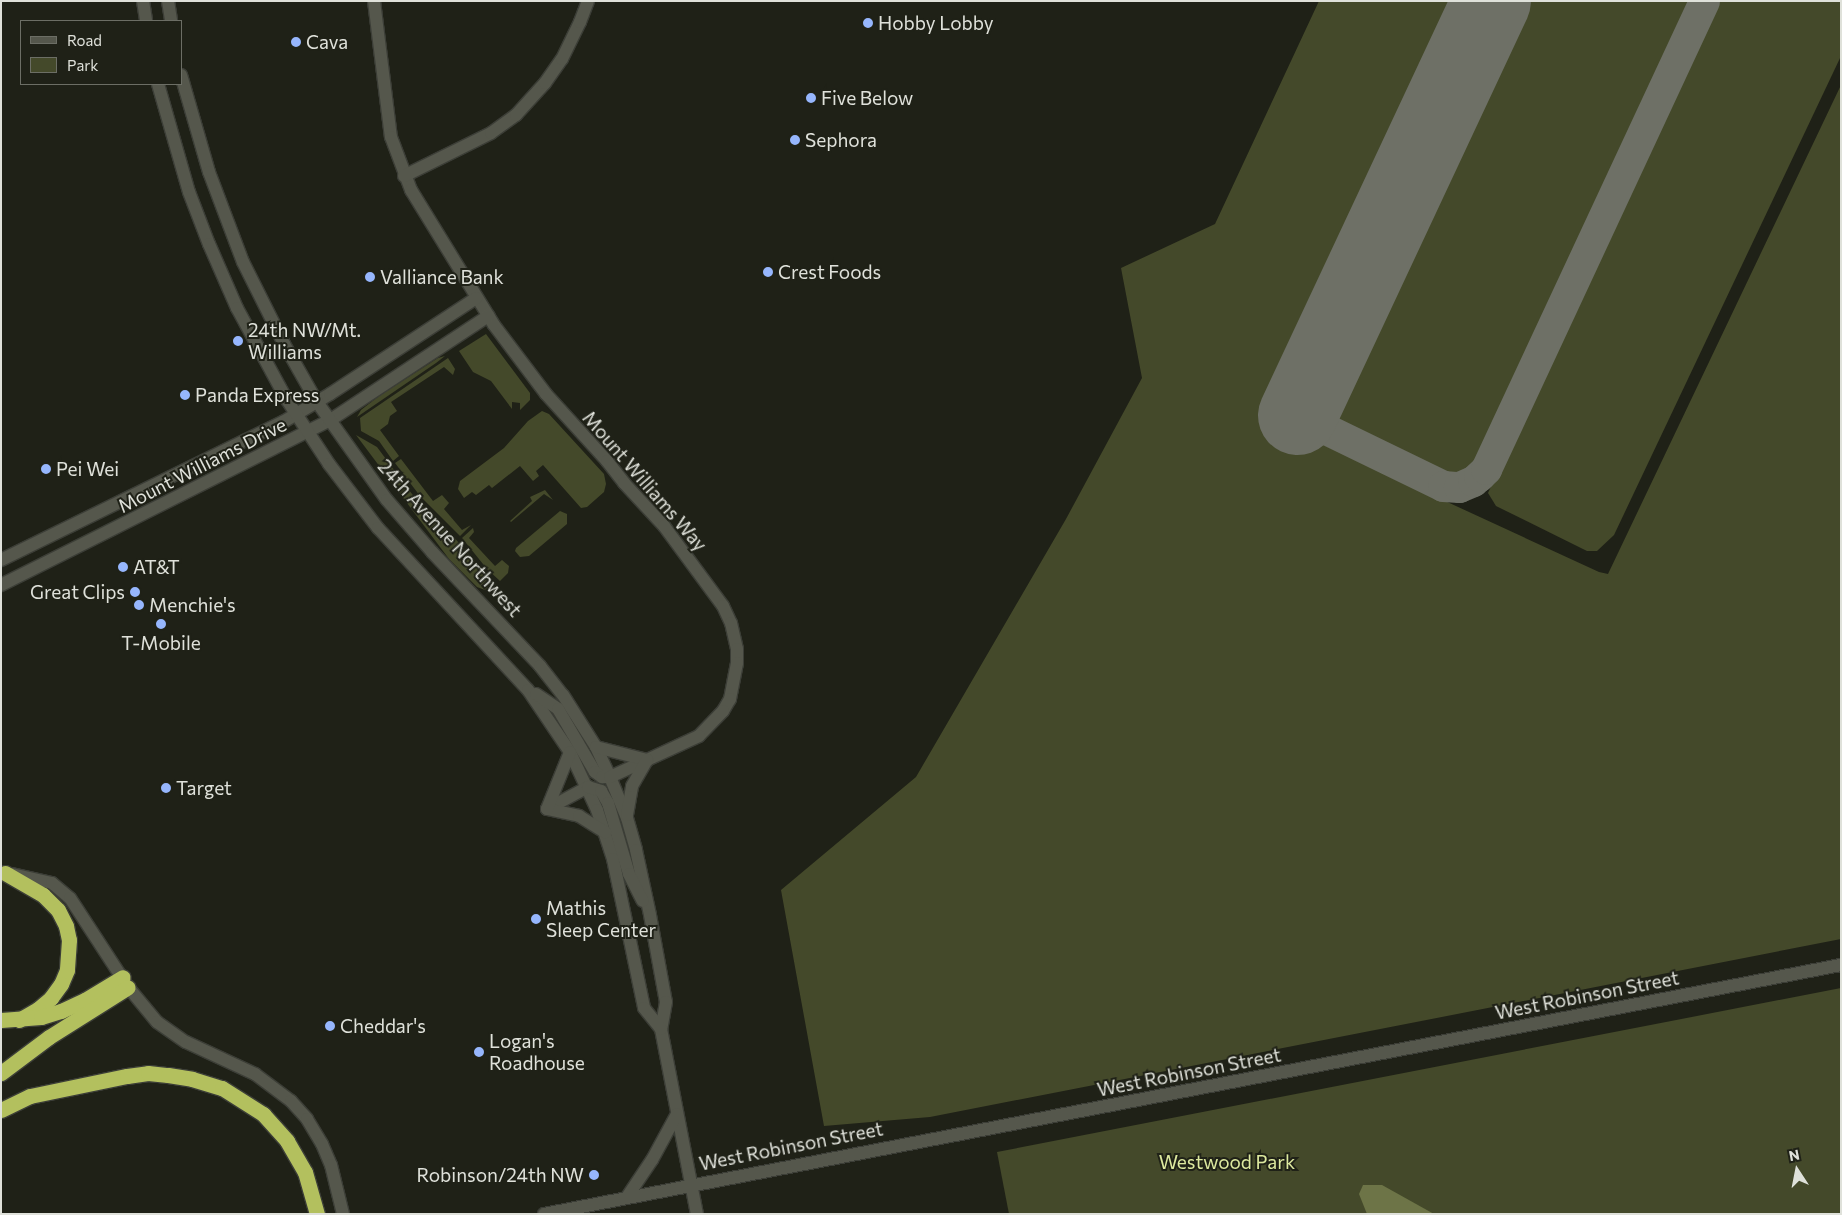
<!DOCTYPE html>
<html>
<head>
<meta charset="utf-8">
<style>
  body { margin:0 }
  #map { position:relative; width:1842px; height:1215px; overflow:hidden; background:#1f2117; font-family:Commissioner,sans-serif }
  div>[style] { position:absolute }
  .green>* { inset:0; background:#44492a }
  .water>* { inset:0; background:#6d7447 }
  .taxiway>* { height:31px; margin:-15.5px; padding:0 15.5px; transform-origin:15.5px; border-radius:15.5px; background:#6e7066 }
  .runway>* { height:79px; margin:-39.5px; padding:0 39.5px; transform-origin:39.5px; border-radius:39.5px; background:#6e7066 }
  .roads { filter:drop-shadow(1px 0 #3c3e37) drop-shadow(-1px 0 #3c3e37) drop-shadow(0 1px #3c3e37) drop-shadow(0 -1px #3c3e37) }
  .tertiary>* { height:12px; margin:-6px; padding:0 6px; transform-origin:6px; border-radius:6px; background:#55574c }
  .secondary>* { height:12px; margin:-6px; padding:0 6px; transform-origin:6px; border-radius:6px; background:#55574c }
  .motorway>* { height:15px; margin:-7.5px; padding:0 7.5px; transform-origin:7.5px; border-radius:7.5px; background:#b3c05e }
  .dots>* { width:14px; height:14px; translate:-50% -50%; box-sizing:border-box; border:2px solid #1f2117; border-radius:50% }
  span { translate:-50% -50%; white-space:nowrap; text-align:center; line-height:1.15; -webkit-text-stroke:4px #1f2117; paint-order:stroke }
  .poi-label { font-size:19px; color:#dfe1da }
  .left { translate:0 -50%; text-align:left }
  .right { translate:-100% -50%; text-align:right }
  .street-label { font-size:19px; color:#dfe1da }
  .park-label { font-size:19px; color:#dde99f }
  .frame { position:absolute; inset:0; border:2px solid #dfe1da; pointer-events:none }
  .legend { position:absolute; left:20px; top:20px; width:162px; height:65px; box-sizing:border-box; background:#1f2117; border:1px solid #6c6e65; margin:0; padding:6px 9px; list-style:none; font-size:15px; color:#dfe1da }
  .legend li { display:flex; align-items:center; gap:10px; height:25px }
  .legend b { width:25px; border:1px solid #6c6e65 }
  .north { position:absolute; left:1772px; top:1145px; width:50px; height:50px; -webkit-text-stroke:4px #1f2117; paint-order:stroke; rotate:349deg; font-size:14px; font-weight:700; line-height:20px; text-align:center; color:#dfe1da }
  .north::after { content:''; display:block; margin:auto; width:18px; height:22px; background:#dfe1da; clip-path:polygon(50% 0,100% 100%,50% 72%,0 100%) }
</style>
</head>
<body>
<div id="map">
  <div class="green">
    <div style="clip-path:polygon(1319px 1px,1462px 1px,1262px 426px,1310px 447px,1313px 440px,1599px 572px,1608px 574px,1841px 85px,1841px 939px,930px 1117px,824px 1126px,781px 890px,916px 777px,1066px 519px,1142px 378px,1121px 268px,1215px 224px)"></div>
    <div style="clip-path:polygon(1521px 1px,1693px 1px,1476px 462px,1463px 475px,1448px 477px,1346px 429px,1337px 417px,1334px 397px)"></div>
    <div style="clip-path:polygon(1717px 1px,1841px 1px,1841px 56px,1614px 535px,1597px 551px,1587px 551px,1496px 506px,1488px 493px)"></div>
    <div style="clip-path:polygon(486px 334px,530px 393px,530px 400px,520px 410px,520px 403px,512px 402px,512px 409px,491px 381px,473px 372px,459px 351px)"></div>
    <div style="clip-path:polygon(445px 356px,436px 363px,357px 417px,361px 410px,379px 396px,438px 358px)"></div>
    <div style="clip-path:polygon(448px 358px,455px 369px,453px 375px,444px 367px,391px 402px,397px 411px,390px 416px,388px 424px,380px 430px,399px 456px,393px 461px,379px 441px,361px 431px,360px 418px)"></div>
    <div style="clip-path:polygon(542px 411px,549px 414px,604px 474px,606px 484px,604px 492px,587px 507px,581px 508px,543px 465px,536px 471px,539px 476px,533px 481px,520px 466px,492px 488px,489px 485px,476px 495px,472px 492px,464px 498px,458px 489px,460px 481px,504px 448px,528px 421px)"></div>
    <div style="clip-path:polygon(356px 435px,377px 447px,415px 498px,444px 526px,496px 585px,485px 590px,477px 587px,449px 559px)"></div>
    <div style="clip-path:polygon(401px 459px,433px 501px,442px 495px,449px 503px,444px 509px,462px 530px,471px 525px,460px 536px,420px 496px,395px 463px)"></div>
    <div style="clip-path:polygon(545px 490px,553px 500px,544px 494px,511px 522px,510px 521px,532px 501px,530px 497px)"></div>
    <div style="clip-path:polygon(560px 511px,567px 514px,567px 524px,529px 556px,520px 557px,515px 551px,516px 548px)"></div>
    <div style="clip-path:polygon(473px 528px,474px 532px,469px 538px,495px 566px,502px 560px,509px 566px,508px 573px,500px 581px,487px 569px,462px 538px)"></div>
    <div style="clip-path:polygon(1841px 988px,1841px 1214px,1009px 1214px,997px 1152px)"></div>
  </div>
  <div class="water">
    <div style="clip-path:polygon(1363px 1185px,1382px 1185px,1434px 1214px,1367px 1214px,1359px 1194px)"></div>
  </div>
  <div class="taxiway">
    <div style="left:1297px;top:415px;width:162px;rotate:25.9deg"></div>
    <div style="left:1443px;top:486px;width:16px;rotate:4deg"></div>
    <div style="left:1459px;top:487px;width:15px;rotate:-23deg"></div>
    <div style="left:1473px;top:481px;width:8px;rotate:-40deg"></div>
    <div style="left:1479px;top:476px;width:10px;rotate:-45deg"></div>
    <div style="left:1486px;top:469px;width:516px;rotate:-65.02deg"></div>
  </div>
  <div class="runway">
    <div style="left:1297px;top:415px;width:457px;rotate:-64.9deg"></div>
  </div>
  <div class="roads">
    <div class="tertiary">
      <div style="left:374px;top:1px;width:137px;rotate:82.9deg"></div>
      <div style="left:391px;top:137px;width:57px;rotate:69.3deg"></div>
      <div style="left:411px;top:190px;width:158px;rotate:58.4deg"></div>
      <div style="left:494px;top:325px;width:86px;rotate:53deg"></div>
      <div style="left:546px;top:394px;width:91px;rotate:47.7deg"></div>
      <div style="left:607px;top:461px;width:28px;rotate:52deg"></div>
      <div style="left:624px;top:483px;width:59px;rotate:47.1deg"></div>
      <div style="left:664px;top:526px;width:99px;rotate:53.6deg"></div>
      <div style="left:723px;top:606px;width:19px;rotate:65deg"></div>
      <div style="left:731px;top:623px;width:27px;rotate:77deg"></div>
      <div style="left:737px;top:649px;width:14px;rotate:90deg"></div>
      <div style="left:737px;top:663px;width:37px;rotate:101deg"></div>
      <div style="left:730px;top:699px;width:14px;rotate:120deg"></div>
      <div style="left:723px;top:711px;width:35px;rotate:134deg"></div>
      <div style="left:699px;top:736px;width:57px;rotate:155.2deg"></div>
      <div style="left:404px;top:176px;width:97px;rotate:-26.3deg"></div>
      <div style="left:491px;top:133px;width:31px;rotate:-36deg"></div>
      <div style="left:516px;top:115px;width:43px;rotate:-47.8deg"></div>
      <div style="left:545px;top:83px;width:29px;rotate:-55deg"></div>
      <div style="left:562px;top:59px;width:41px;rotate:-64.1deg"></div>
      <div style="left:580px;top:22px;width:22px;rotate:-69deg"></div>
      <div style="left:1px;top:560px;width:314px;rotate:-26.1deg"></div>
      <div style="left:283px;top:422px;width:55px;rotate:-30.8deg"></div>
      <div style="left:330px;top:394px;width:175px;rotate:-33.3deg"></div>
      <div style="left:1px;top:585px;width:367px;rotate:-26.6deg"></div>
      <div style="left:329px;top:421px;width:191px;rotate:-33.4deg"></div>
    </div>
    <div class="secondary">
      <div style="left:143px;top:1px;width:20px;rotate:81deg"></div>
      <div style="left:168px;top:1px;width:20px;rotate:81deg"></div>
      <div style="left:181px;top:75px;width:101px;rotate:73.9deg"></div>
      <div style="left:209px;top:172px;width:96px;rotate:69.3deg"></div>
      <div style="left:243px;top:262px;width:92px;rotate:63.4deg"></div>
      <div style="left:284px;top:344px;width:67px;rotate:60.4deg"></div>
      <div style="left:317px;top:402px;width:120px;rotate:54.5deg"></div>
      <div style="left:387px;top:500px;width:69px;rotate:49.1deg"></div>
      <div style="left:432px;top:552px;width:157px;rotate:46.5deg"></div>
      <div style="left:540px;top:666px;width:37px;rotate:52deg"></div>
      <div style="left:563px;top:695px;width:62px;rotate:57.6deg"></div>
      <div style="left:596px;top:747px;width:33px;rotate:65deg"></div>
      <div style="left:610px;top:777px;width:44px;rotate:67.5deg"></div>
      <div style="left:627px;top:818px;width:33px;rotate:74deg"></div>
      <div style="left:636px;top:850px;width:66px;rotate:77.8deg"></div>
      <div style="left:650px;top:915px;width:88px;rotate:79.6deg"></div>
      <div style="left:666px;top:1002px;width:27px;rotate:100deg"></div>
      <div style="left:661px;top:1029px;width:188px;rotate:79deg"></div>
      <div style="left:158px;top:84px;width:112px;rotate:74deg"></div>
      <div style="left:189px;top:192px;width:56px;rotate:69deg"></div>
      <div style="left:209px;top:244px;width:70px;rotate:66.4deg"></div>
      <div style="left:237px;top:308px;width:105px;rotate:61.5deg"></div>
      <div style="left:287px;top:400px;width:77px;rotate:56.7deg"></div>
      <div style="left:329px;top:464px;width:81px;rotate:52.6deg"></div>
      <div style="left:378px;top:528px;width:221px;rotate:47.2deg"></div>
      <div style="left:528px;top:690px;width:75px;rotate:55.9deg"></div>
      <div style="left:570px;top:752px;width:64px;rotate:65deg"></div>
      <div style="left:597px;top:810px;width:52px;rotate:71.9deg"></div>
      <div style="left:613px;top:859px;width:152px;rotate:78.2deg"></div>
      <div style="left:644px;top:1008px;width:27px;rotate:51deg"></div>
      <div style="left:536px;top:694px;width:27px;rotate:34deg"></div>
      <div style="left:558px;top:709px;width:73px;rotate:59.6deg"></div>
      <div style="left:595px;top:772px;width:9px;rotate:36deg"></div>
      <div style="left:602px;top:777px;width:8px"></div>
      <div style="left:610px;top:777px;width:41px;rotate:-24.7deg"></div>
      <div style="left:596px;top:747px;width:53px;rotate:14.3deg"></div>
      <div style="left:547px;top:809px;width:47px;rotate:-28.2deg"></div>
      <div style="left:588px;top:787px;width:14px;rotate:17deg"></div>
      <div style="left:601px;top:791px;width:14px;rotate:60deg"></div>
      <div style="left:608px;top:803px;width:74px;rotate:73.5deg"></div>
      <div style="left:629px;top:874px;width:30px;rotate:63deg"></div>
      <div style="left:547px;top:809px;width:33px;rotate:12deg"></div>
      <div style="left:579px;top:816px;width:31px;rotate:32deg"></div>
      <div style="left:547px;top:809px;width:61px;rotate:-68deg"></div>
      <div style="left:627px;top:815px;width:29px;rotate:-80deg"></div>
      <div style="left:632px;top:786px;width:30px;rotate:-60deg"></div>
      <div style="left:12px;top:874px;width:41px;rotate:12.7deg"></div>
      <div style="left:52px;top:883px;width:23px;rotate:40deg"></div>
      <div style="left:70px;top:898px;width:106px;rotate:56.9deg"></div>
      <div style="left:128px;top:987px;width:45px;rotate:50.4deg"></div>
      <div style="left:157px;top:1022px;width:35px;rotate:35deg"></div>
      <div style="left:186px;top:1042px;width:76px;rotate:24.9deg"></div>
      <div style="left:255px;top:1074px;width:45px;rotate:36.9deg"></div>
      <div style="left:291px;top:1101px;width:24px;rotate:48deg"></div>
      <div style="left:307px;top:1119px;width:29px;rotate:59deg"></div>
      <div style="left:322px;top:1144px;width:23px;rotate:67deg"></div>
      <div style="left:331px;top:1165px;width:50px;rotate:76.2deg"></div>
      <div style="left:627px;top:1197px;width:45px;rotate:-56deg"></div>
      <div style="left:652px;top:1160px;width:52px;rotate:-61.5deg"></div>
      <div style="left:544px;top:1214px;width:1321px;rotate:-10.87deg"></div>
    </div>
    <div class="motorway">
      <div style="left:5px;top:873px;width:44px;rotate:30.1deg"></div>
      <div style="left:43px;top:895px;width:21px;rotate:45deg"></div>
      <div style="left:58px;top:910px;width:18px;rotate:63deg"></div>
      <div style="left:66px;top:926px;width:14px;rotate:78deg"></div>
      <div style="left:69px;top:940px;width:30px;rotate:94deg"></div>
      <div style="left:67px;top:970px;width:15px;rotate:113deg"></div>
      <div style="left:61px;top:984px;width:17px;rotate:126deg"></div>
      <div style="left:51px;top:998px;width:17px;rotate:140deg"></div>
      <div style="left:38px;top:1009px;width:22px;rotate:150deg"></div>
      <div style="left:1px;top:1020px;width:40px;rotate:-4.3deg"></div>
      <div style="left:41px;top:1017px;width:21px;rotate:-17deg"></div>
      <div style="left:61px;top:1011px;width:26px;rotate:-25deg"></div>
      <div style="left:85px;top:1000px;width:44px;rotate:-31.2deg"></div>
      <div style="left:1px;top:1073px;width:60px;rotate:-36.9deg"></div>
      <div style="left:49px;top:1037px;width:93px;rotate:-32.3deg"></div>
      <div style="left:1px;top:1110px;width:32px;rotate:-26deg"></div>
      <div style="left:30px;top:1096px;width:99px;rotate:-11.7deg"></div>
      <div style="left:127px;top:1076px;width:21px;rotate:-8deg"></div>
      <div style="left:148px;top:1073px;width:20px;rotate:6deg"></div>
      <div style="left:168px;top:1075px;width:24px;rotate:9deg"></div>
      <div style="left:192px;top:1079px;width:31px;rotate:17deg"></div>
      <div style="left:222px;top:1088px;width:49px;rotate:32.4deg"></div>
      <div style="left:263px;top:1114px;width:36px;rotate:48deg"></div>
      <div style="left:287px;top:1141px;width:36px;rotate:60deg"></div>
      <div style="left:305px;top:1172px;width:44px;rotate:74.1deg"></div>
    </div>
  </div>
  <div class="dots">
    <div style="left:868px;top:23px;background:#96b6fd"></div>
    <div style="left:296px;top:42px;background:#96b6fd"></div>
    <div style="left:811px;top:98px;background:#96b6fd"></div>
    <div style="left:795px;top:140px;background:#96b6fd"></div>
    <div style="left:768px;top:272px;background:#96b6fd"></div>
    <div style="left:370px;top:277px;background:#96b6fd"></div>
    <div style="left:238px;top:341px;background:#96b6fd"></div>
    <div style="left:185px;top:395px;background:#96b6fd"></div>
    <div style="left:46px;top:469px;background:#96b6fd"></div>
    <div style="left:123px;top:567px;background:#96b6fd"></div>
    <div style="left:135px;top:592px;background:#96b6fd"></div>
    <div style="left:139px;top:605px;background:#96b6fd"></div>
    <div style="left:161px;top:624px;background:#96b6fd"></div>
    <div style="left:166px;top:788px;background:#96b6fd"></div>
    <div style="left:536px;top:919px;background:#96b6fd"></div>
    <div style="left:330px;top:1026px;background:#96b6fd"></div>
    <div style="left:479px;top:1052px;background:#96b6fd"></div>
    <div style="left:594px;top:1175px;background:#96b6fd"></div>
  </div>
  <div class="poi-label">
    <span class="left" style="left:878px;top:23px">Hobby Lobby</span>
    <span class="left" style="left:306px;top:42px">Cava</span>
    <span class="left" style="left:821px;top:98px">Five Below</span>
    <span class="left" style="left:805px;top:140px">Sephora</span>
    <span class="left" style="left:778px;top:272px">Crest Foods</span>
    <span class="left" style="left:380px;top:277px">Valliance Bank</span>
    <span class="left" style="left:248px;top:341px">24th NW/Mt.<br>Williams</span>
    <span class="left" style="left:195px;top:395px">Panda Express</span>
    <span class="left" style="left:56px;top:469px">Pei Wei</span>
    <span class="left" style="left:133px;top:567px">AT&amp;T</span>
    <span class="right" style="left:125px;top:592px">Great Clips</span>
    <span class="left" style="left:149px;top:605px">Menchie's</span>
    <span style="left:161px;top:643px">T-Mobile</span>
    <span class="left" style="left:176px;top:788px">Target</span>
    <span class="left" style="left:546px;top:919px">Mathis<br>Sleep Center</span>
    <span class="left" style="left:340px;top:1026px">Cheddar's</span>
    <span class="left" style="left:489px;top:1052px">Logan's<br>Roadhouse</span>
    <span class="right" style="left:584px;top:1175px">Robinson/24th NW</span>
  </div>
  <div class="street-label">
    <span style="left:202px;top:465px;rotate:-27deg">Mount Williams Drive</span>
    <span style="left:645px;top:481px;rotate:49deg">Mount Williams Way</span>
    <span style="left:450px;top:538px;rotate:48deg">24th Avenue Northwest</span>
    <span style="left:1587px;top:995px;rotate:-11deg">West Robinson Street</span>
    <span style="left:1189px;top:1072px;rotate:-11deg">West Robinson Street</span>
    <span style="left:791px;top:1146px;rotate:-11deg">West Robinson Street</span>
  </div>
  <div class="park-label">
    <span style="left:1227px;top:1162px">Westwood Park</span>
  </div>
  <div class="frame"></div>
  <ul class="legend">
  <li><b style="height:6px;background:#55574c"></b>Road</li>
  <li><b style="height:14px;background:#44492a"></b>Park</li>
  </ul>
  <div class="north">N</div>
</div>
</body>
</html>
